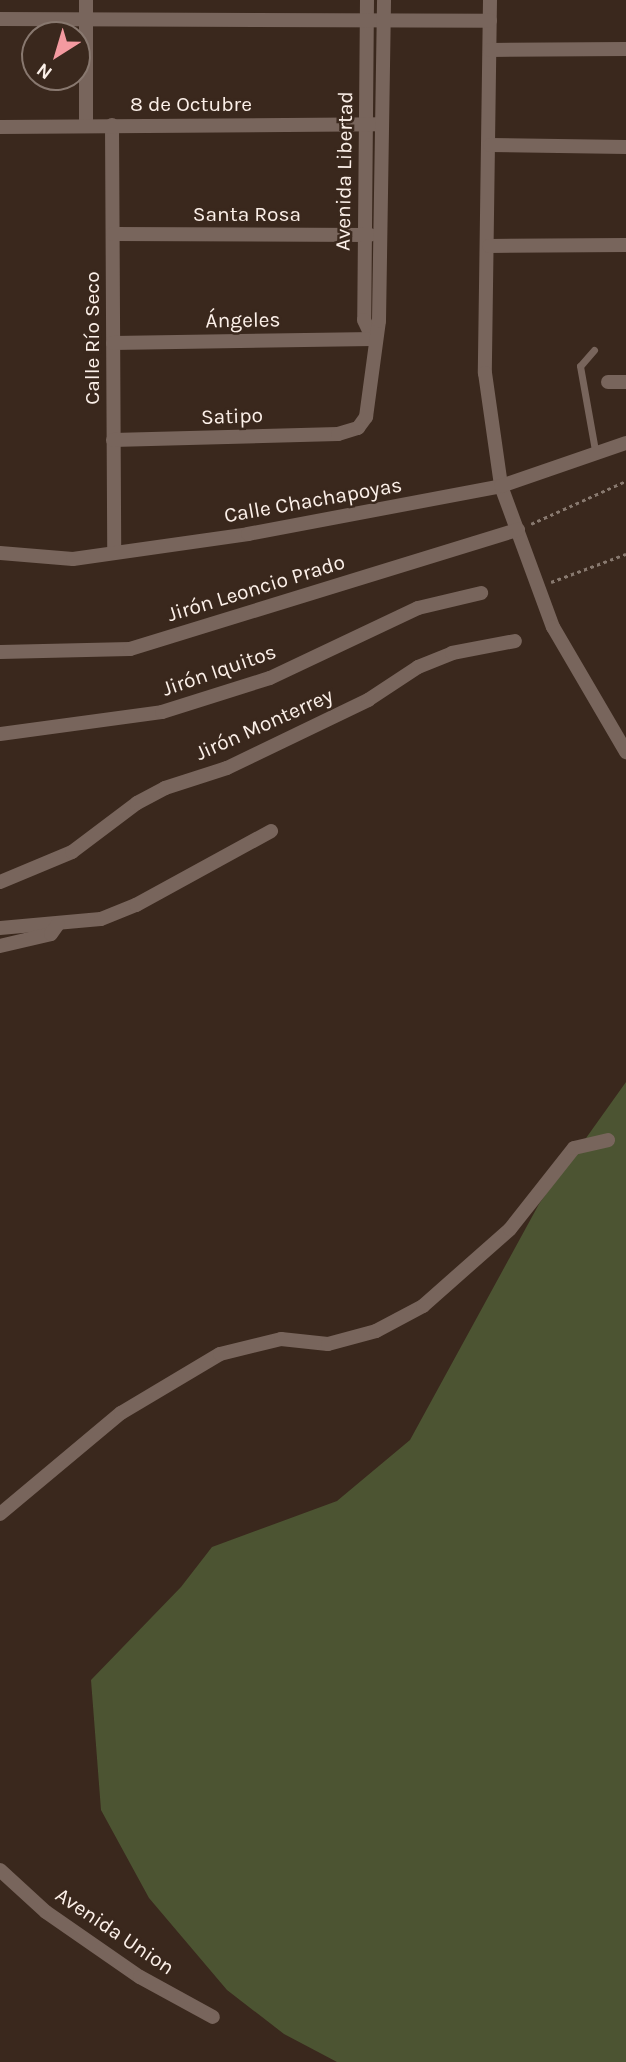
<!DOCTYPE html>
<html>
<head>
<meta charset="utf-8">
<style>
  body { margin:0 }
  #map { position:relative; width:626px; height:2062px; overflow:hidden; background:#3a281d; font-family:Karla,sans-serif }
  div>[style] { position:absolute }
  .green>* { inset:0; background:#4c5432 }
  .path>* { height:2.5px; margin-top:-1.25px; transform-origin:0; background:repeating-linear-gradient(90deg,#88796f 0 3.5px,transparent 0 7px) }
  .service>* { height:7px; margin:-3.5px; padding:0 3.5px; transform-origin:3.5px; border-radius:3.5px; background:#78655c }
  .minor>* { height:14px; margin:-7px; padding:0 7px; transform-origin:7px; border-radius:7px; background:#78655c }
  span { translate:-50% -50%; white-space:nowrap; text-align:center; line-height:1.15; -webkit-text-stroke:5px #3a281d; paint-order:stroke }
  .street-label { font-size:21px; color:#fcf0e9 }
  .north { position:absolute; left:21px; top:21px; width:70px; height:70px; box-sizing:border-box; background:#3a281d; border:2px solid #88786f; border-radius:50%; rotate:217deg; font-size:19px; font-weight:700; line-height:28px; text-align:center; color:#fcf0e9 }
  .north::after { content:''; display:block; margin:auto; width:24px; height:32px; background:#f49aa0; clip-path:polygon(50% 0,100% 100%,50% 72%,0 100%) }
</style>
</head>
<body>
<div id="map">
  <div class="green">
    <div style="clip-path:polygon(626px 1082px,626px 2062px,337px 2062px,284px 2034px,227px 1990px,149px 1898px,101px 1810px,91px 1680px,181px 1587px,212px 1547px,337px 1501px,410px 1440px,539px 1204px)"></div>
  </div>
  <div class="path">
    <div style="left:531px;top:524px;width:104px;rotate:-24.4deg"></div>
    <div style="left:551px;top:582px;width:80px;rotate:-20.5deg"></div>
  </div>
  <div class="service">
    <div style="left:594px;top:350px;width:21px;rotate:131deg"></div>
    <div style="left:580px;top:366px;width:85px;rotate:79.9deg"></div>
  </div>
  <div class="minor">
    <div style="left:367px;top:0;width:320px;rotate:90.5deg"></div>
    <div style="left:364px;top:320px;width:21px;rotate:65deg"></div>
    <div style="left:490px;top:0;width:373px;rotate:90.8deg"></div>
    <div style="left:485px;top:373px;width:114px;rotate:81.9deg"></div>
    <div style="left:501px;top:486px;width:150px;rotate:69.8deg"></div>
    <div style="left:553px;top:627px;width:145px;rotate:59.7deg"></div>
    <div style="left:0;top:19px;width:490px;rotate:0.2deg"></div>
    <div style="left:490px;top:50px;width:136px;rotate:-0.4deg"></div>
    <div style="left:112px;top:125px;width:426px;rotate:89.7deg"></div>
    <div style="left:86px;top:126px;width:126px;rotate:-90deg"></div>
    <div style="left:0;top:127px;width:382px;rotate:-0.4deg"></div>
    <div style="left:490px;top:145px;width:136px;rotate:0.8deg"></div>
    <div style="left:113px;top:234px;width:257px;rotate:0.2deg"></div>
    <div style="left:489px;top:246px;width:137px;rotate:-0.4deg"></div>
    <div style="left:113px;top:343px;width:260px;rotate:-0.9deg"></div>
    <div style="left:608px;top:382px;width:18px"></div>
    <div style="left:113px;top:440px;width:225px;rotate:-1.5deg"></div>
    <div style="left:338px;top:434px;width:21px;rotate:-17deg"></div>
    <div style="left:358px;top:428px;width:14px;rotate:-54deg"></div>
    <div style="left:366px;top:417px;width:97px;rotate:-82.3deg"></div>
    <div style="left:379px;top:321px;width:321px;rotate:-89.1deg"></div>
    <div style="left:0;top:553px;width:73px;rotate:4.7deg"></div>
    <div style="left:73px;top:559px;width:177px;rotate:-8.1deg"></div>
    <div style="left:248px;top:534px;width:258px;rotate:-10.7deg"></div>
    <div style="left:501px;top:486px;width:132px;rotate:-19deg"></div>
    <div style="left:0;top:652px;width:130px;rotate:-1.3deg"></div>
    <div style="left:130px;top:649px;width:406px;rotate:-17.1deg"></div>
    <div style="left:0;top:734px;width:163px;rotate:-7.7deg"></div>
    <div style="left:162px;top:712px;width:113px;rotate:-17.5deg"></div>
    <div style="left:270px;top:678px;width:164px;rotate:-25.3deg"></div>
    <div style="left:418px;top:608px;width:65px;rotate:-13.4deg"></div>
    <div style="left:0;top:882px;width:78px;rotate:-22.6deg"></div>
    <div style="left:72px;top:852px;width:81px;rotate:-37deg"></div>
    <div style="left:137px;top:803px;width:32px;rotate:-28deg"></div>
    <div style="left:165px;top:788px;width:65px;rotate:-17.9deg"></div>
    <div style="left:227px;top:768px;width:157px;rotate:-25.7deg"></div>
    <div style="left:368px;top:700px;width:60px;rotate:-33.4deg"></div>
    <div style="left:418px;top:667px;width:37px;rotate:-22deg"></div>
    <div style="left:452px;top:653px;width:64px;rotate:-10.8deg"></div>
    <div style="left:0;top:928px;width:101px;rotate:-5.1deg"></div>
    <div style="left:101px;top:919px;width:38px;rotate:-22deg"></div>
    <div style="left:136px;top:905px;width:154px;rotate:-28.7deg"></div>
    <div style="left:0;top:946px;width:52px;rotate:-13.2deg"></div>
    <div style="left:51px;top:934px;width:12px;rotate:-55deg"></div>
    <div style="left:0;top:1514px;width:158px;rotate:-39.9deg"></div>
    <div style="left:121px;top:1413px;width:115px;rotate:-30.8deg"></div>
    <div style="left:220px;top:1354px;width:63px;rotate:-13.8deg"></div>
    <div style="left:281px;top:1339px;width:47px;rotate:6.1deg"></div>
    <div style="left:328px;top:1344px;width:50px;rotate:-15.2deg"></div>
    <div style="left:376px;top:1331px;width:53px;rotate:-28deg"></div>
    <div style="left:423px;top:1306px;width:116px;rotate:-41.5deg"></div>
    <div style="left:510px;top:1229px;width:103px;rotate:-51.7deg"></div>
    <div style="left:574px;top:1148px;width:35px;rotate:-13deg"></div>
    <div style="left:0;top:1870px;width:62px;rotate:42.4deg"></div>
    <div style="left:46px;top:1912px;width:114px;rotate:34.7deg"></div>
    <div style="left:140px;top:1977px;width:83px;rotate:28.7deg"></div>
  </div>
  <div class="street-label">
    <span style="left:191px;top:104px">8 de Octubre</span>
    <span style="left:344px;top:171px;rotate:-89deg">Avenida Libertad</span>
    <span style="left:247px;top:214px">Santa Rosa</span>
    <span style="left:243px;top:320px;rotate:-1deg">Ángeles</span>
    <span style="left:92px;top:338px;rotate:-90deg">Calle Río Seco</span>
    <span style="left:232px;top:416px;rotate:-2deg">Satipo</span>
    <span style="left:313px;top:500px;rotate:-10deg">Calle Chachapoyas</span>
    <span style="left:256px;top:588px;rotate:-17deg">Jirón Leoncio Prado</span>
    <span style="left:219px;top:670px;rotate:-19deg">Jirón Iquitos</span>
    <span style="left:264px;top:724px;rotate:-24deg">Jirón Monterrey</span>
    <span style="left:115px;top:1931px;rotate:34deg">Avenida Union</span>
  </div>
  <div class="north">N</div>
</div>
</body>
</html>
